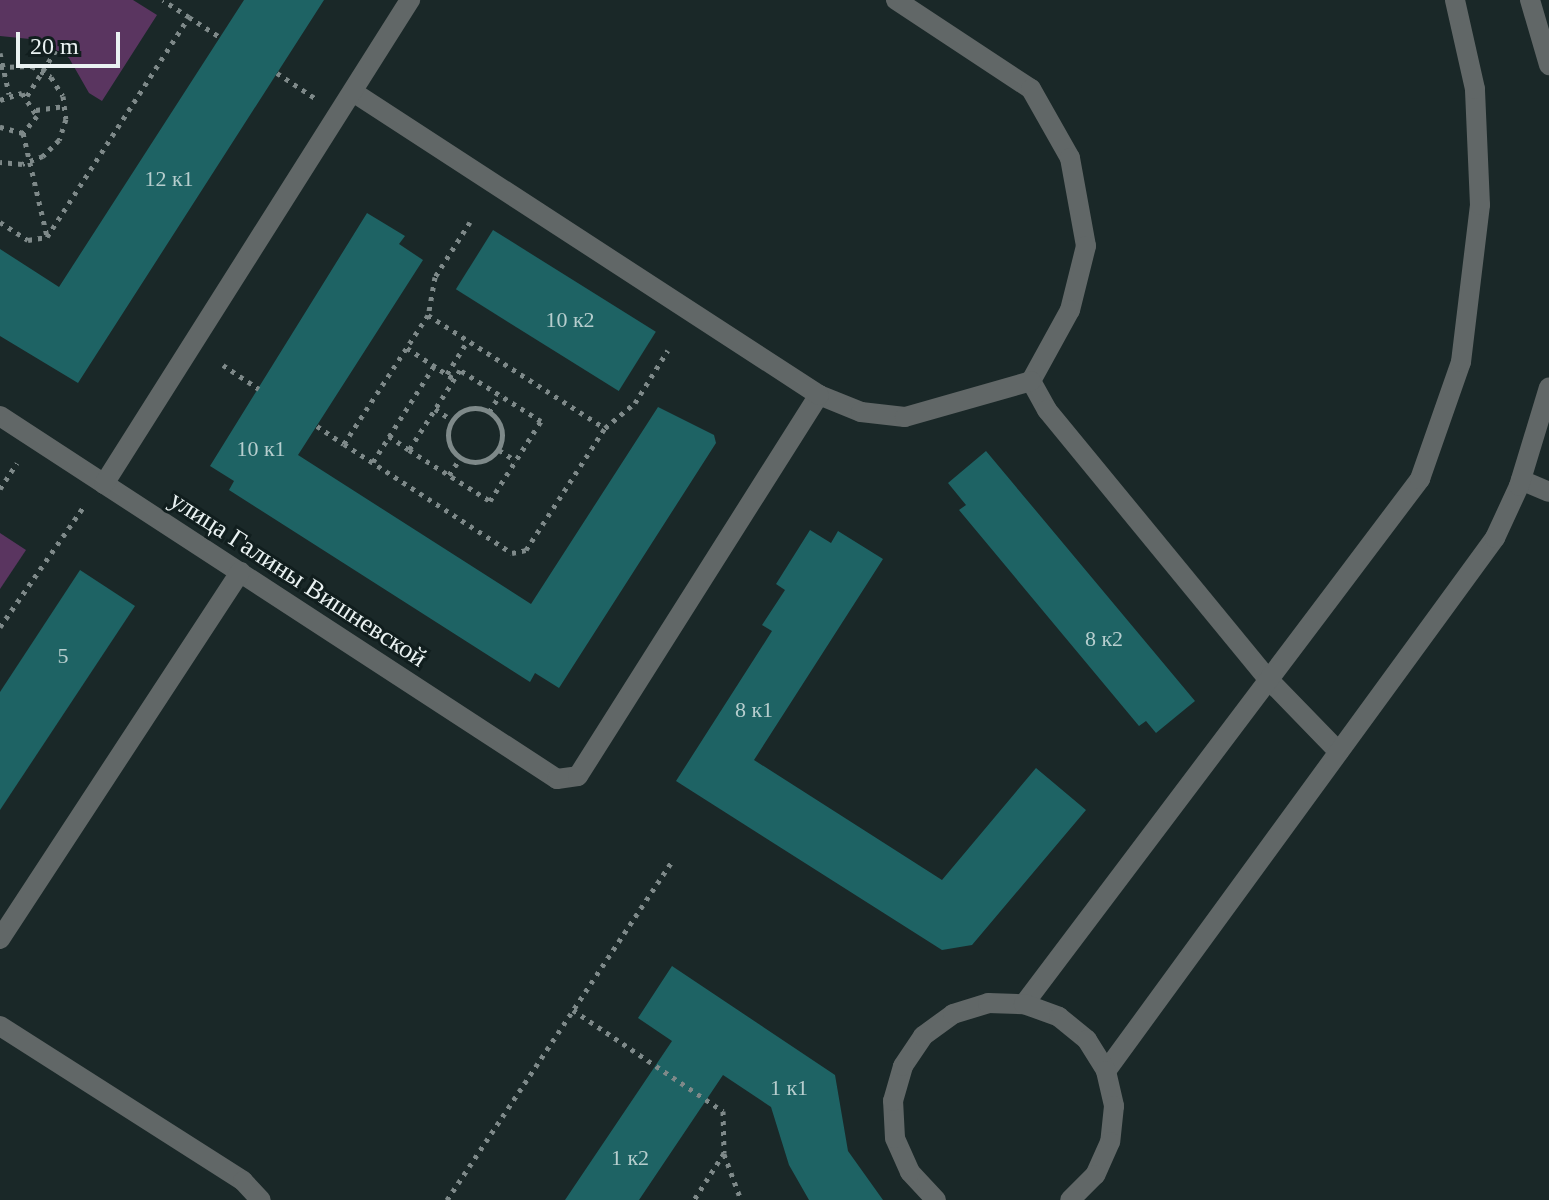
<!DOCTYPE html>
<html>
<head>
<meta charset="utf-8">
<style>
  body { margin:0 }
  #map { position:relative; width:1549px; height:1200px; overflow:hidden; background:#1a2828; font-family:"Times New Roman",serif }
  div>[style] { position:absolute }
  .green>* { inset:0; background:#5a3560 }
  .building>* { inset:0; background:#1e6364; transform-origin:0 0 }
  .path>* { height:5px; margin-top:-2.5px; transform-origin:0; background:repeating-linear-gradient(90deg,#7e8989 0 4px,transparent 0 10px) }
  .path>.ring { margin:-2.5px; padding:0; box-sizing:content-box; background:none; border:5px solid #7e8989; border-radius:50% }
  .minor>* { height:20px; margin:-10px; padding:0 10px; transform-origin:10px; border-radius:10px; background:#616767 }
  span { translate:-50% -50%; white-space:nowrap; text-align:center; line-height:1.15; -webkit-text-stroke:6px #111e1e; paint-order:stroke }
  .number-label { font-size:22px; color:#b7cece }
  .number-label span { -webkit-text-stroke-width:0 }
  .street-label { font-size:26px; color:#eaf2f2 }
  .scale { position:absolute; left:16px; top:32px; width:104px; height:36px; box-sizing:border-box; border:4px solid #eaf2f2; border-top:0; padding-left:10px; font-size:24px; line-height:28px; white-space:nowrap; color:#eaf2f2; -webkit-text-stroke:6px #111e1e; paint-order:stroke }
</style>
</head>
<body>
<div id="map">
  <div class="green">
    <div style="clip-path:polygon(0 0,133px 0,157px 15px,102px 101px,89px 93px,69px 58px,40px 40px,0 36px)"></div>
    <div style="clip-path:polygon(0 533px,26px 550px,0 589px)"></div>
  </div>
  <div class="building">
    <div style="clip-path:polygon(244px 0,324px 0,78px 383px,0 336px,0 249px,59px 287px)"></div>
    <div style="clip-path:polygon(367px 213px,405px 236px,399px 244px,423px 260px,298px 455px,531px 604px,658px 407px,714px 435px,716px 443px,559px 688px,535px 673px,530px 682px,229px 490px,234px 481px,210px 466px)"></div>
    <div style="left:493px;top:230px;width:192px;height:70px;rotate:32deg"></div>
    <div style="clip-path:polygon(986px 451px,1195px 701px,1156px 733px,1146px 721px,1139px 726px,959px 510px,966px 505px,948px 483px)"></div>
    <div style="clip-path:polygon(810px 530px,831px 543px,838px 531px,883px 559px,754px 760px,942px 880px,1036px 768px,1086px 810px,972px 945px,942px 950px,676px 781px,772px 631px,762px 625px,785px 590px,776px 584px)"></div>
    <div style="clip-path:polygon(80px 570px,135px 606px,0 810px,0 692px)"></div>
    <div style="clip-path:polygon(672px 966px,835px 1075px,848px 1151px,883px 1200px,809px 1200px,789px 1165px,771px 1107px,723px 1075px,639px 1200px,565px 1200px,672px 1041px,638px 1018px)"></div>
  </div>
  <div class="path">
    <div style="left:189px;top:17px;width:37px;rotate:33deg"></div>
    <div style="left:0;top:53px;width:42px;rotate:77.6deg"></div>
    <div style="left:0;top:67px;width:32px;rotate:-2deg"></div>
    <div style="left:32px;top:66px;width:22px;rotate:30deg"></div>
    <div style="left:51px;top:77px;width:22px;rotate:58deg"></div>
    <div style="left:63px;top:96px;width:23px;rotate:83deg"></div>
    <div style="left:66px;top:119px;width:22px;rotate:108deg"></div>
    <div style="left:59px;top:140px;width:23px;rotate:135deg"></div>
    <div style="left:43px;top:156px;width:22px;rotate:159deg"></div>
    <div style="left:22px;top:164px;width:22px;rotate:-175deg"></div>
    <div style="left:277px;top:73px;width:49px;rotate:33.4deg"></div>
    <div style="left:27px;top:96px;width:54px;rotate:-57.8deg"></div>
    <div style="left:0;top:100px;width:23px;rotate:-18deg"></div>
    <div style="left:22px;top:93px;width:27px;rotate:57deg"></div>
    <div style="left:37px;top:116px;width:22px;rotate:129deg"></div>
    <div style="left:23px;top:133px;width:24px;rotate:-165deg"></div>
    <div style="left:36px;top:110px;width:29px;rotate:-8deg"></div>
    <div style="left:23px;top:133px;width:106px;rotate:76.9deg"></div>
    <div style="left:0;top:222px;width:33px;rotate:33deg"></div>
    <div style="left:28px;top:240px;width:19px;rotate:-9deg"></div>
    <div style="left:47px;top:237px;width:262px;rotate:-57.2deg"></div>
    <div style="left:189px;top:17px;width:31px;rotate:-147deg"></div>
    <div style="left:470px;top:222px;width:65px;rotate:122.5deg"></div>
    <div style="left:435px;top:277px;width:39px;rotate:100deg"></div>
    <div style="left:428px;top:315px;width:154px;rotate:123.1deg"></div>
    <div style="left:344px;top:444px;width:200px;rotate:33deg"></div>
    <div style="left:512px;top:553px;width:14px;rotate:-12deg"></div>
    <div style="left:526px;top:550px;width:145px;rotate:-57.1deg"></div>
    <div style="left:605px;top:428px;width:39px;rotate:-40deg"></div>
    <div style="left:635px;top:403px;width:62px;rotate:-58.1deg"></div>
    <div style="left:428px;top:315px;width:210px;rotate:32.6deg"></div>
    <div style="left:407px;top:348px;width:56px;rotate:33.4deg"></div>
    <div style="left:223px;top:365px;width:43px;rotate:33.7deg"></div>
    <div style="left:447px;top:374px;width:39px;rotate:-58deg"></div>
    <div class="ring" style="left:448px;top:408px;width:49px;height:49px"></div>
    <div style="left:435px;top:409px;width:20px;rotate:33deg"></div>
    <div style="left:489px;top:412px;width:20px;rotate:-57deg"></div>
    <div style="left:317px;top:426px;width:32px;rotate:34deg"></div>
    <div style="left:389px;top:436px;width:24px;rotate:35deg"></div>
    <div style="left:409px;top:450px;width:96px;rotate:32.2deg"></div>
    <div style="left:490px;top:501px;width:95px;rotate:-57.5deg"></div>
    <div style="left:541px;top:421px;width:96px;rotate:-147.8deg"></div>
    <div style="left:460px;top:370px;width:95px;rotate:122.5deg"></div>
    <div style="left:499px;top:450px;width:20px;rotate:33deg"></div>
    <div style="left:373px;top:462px;width:114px;rotate:-57.6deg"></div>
    <div style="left:449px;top:475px;width:22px;rotate:-56deg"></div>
    <div style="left:0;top:489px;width:31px;rotate:-57deg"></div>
    <div style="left:0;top:627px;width:147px;rotate:-55.2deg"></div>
    <div style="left:573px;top:1010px;width:181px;rotate:34deg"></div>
    <div style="left:723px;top:1111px;width:42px;rotate:88.6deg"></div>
    <div style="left:724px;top:1153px;width:56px;rotate:122.6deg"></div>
    <div style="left:724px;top:1154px;width:49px;rotate:69.7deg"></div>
    <div style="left:447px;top:1200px;width:408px;rotate:-56.4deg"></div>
  </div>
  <div class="minor">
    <div style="left:896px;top:0;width:162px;rotate:33.4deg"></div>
    <div style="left:1031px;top:89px;width:79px;rotate:60.5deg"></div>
    <div style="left:1070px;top:158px;width:89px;rotate:79.7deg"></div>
    <div style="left:1086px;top:246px;width:66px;rotate:104deg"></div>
    <div style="left:1070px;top:310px;width:81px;rotate:118.8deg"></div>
    <div style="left:1031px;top:381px;width:33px;rotate:61deg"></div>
    <div style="left:1047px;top:410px;width:350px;rotate:50.6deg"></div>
    <div style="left:1269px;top:680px;width:100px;rotate:45.8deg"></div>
    <div style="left:1530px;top:0;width:68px;rotate:73.7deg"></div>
    <div style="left:819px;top:395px;width:45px;rotate:22deg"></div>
    <div style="left:861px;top:412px;width:44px;rotate:6.5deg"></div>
    <div style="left:905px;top:417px;width:131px;rotate:-15.9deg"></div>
    <div style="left:0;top:416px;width:665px;rotate:33.09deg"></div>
    <div style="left:557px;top:779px;width:21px;rotate:-8deg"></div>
    <div style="left:578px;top:776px;width:451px;rotate:-57.7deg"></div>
    <div style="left:819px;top:395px;width:556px;rotate:-146.97deg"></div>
    <div style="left:1521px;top:480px;width:30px;rotate:23deg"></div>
    <div style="left:104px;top:484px;width:573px;rotate:-57.7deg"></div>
    <div style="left:0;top:939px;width:439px;rotate:-56.8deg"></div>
    <div style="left:1024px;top:1004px;width:658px;rotate:-52.97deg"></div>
    <div style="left:1420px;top:479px;width:124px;rotate:-70.7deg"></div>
    <div style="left:1461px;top:362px;width:158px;rotate:-83.1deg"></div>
    <div style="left:1480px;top:205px;width:116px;rotate:-92.5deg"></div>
    <div style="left:1475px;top:89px;width:91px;rotate:-102.7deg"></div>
    <div style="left:0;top:1026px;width:288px;rotate:32.5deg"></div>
    <div style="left:243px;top:1181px;width:26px;rotate:47deg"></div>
    <div style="left:1106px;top:1071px;width:660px;rotate:-53.88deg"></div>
    <div style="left:1495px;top:538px;width:57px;rotate:-65.2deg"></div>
    <div style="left:1519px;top:486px;width:103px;rotate:-73.1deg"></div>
    <div style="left:936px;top:1200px;width:38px;rotate:-133deg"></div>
    <div style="left:910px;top:1172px;width:37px;rotate:-114deg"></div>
    <div style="left:895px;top:1138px;width:37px;rotate:-93deg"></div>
    <div style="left:893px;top:1101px;width:36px;rotate:-74deg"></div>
    <div style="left:903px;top:1066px;width:36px;rotate:-56deg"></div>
    <div style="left:923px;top:1036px;width:37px;rotate:-36deg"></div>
    <div style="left:953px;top:1014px;width:37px;rotate:-17deg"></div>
    <div style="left:988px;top:1003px;width:36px;rotate:2deg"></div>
    <div style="left:1024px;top:1004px;width:37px;rotate:20deg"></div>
    <div style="left:1059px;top:1017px;width:36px;rotate:39deg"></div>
    <div style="left:1087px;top:1040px;width:36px;rotate:58deg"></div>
    <div style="left:1106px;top:1071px;width:36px;rotate:77deg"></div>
    <div style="left:1114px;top:1106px;width:36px;rotate:96deg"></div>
    <div style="left:1110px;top:1142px;width:36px;rotate:114deg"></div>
    <div style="left:1095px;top:1175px;width:35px;rotate:135deg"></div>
  </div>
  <div class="number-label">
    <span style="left:169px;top:179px">12 к1</span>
    <span style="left:570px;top:320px">10 к2</span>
    <span style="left:261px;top:449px">10 к1</span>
    <span style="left:1104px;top:639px">8 к2</span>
    <span style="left:63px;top:656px">5</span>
    <span style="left:754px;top:710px">8 к1</span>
    <span style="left:789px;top:1088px">1 к1</span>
    <span style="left:630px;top:1158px">1 к2</span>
  </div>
  <div class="street-label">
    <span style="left:298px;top:579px;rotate:33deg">улица Галины Вишневской</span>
  </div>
  <div class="scale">20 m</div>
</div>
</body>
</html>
